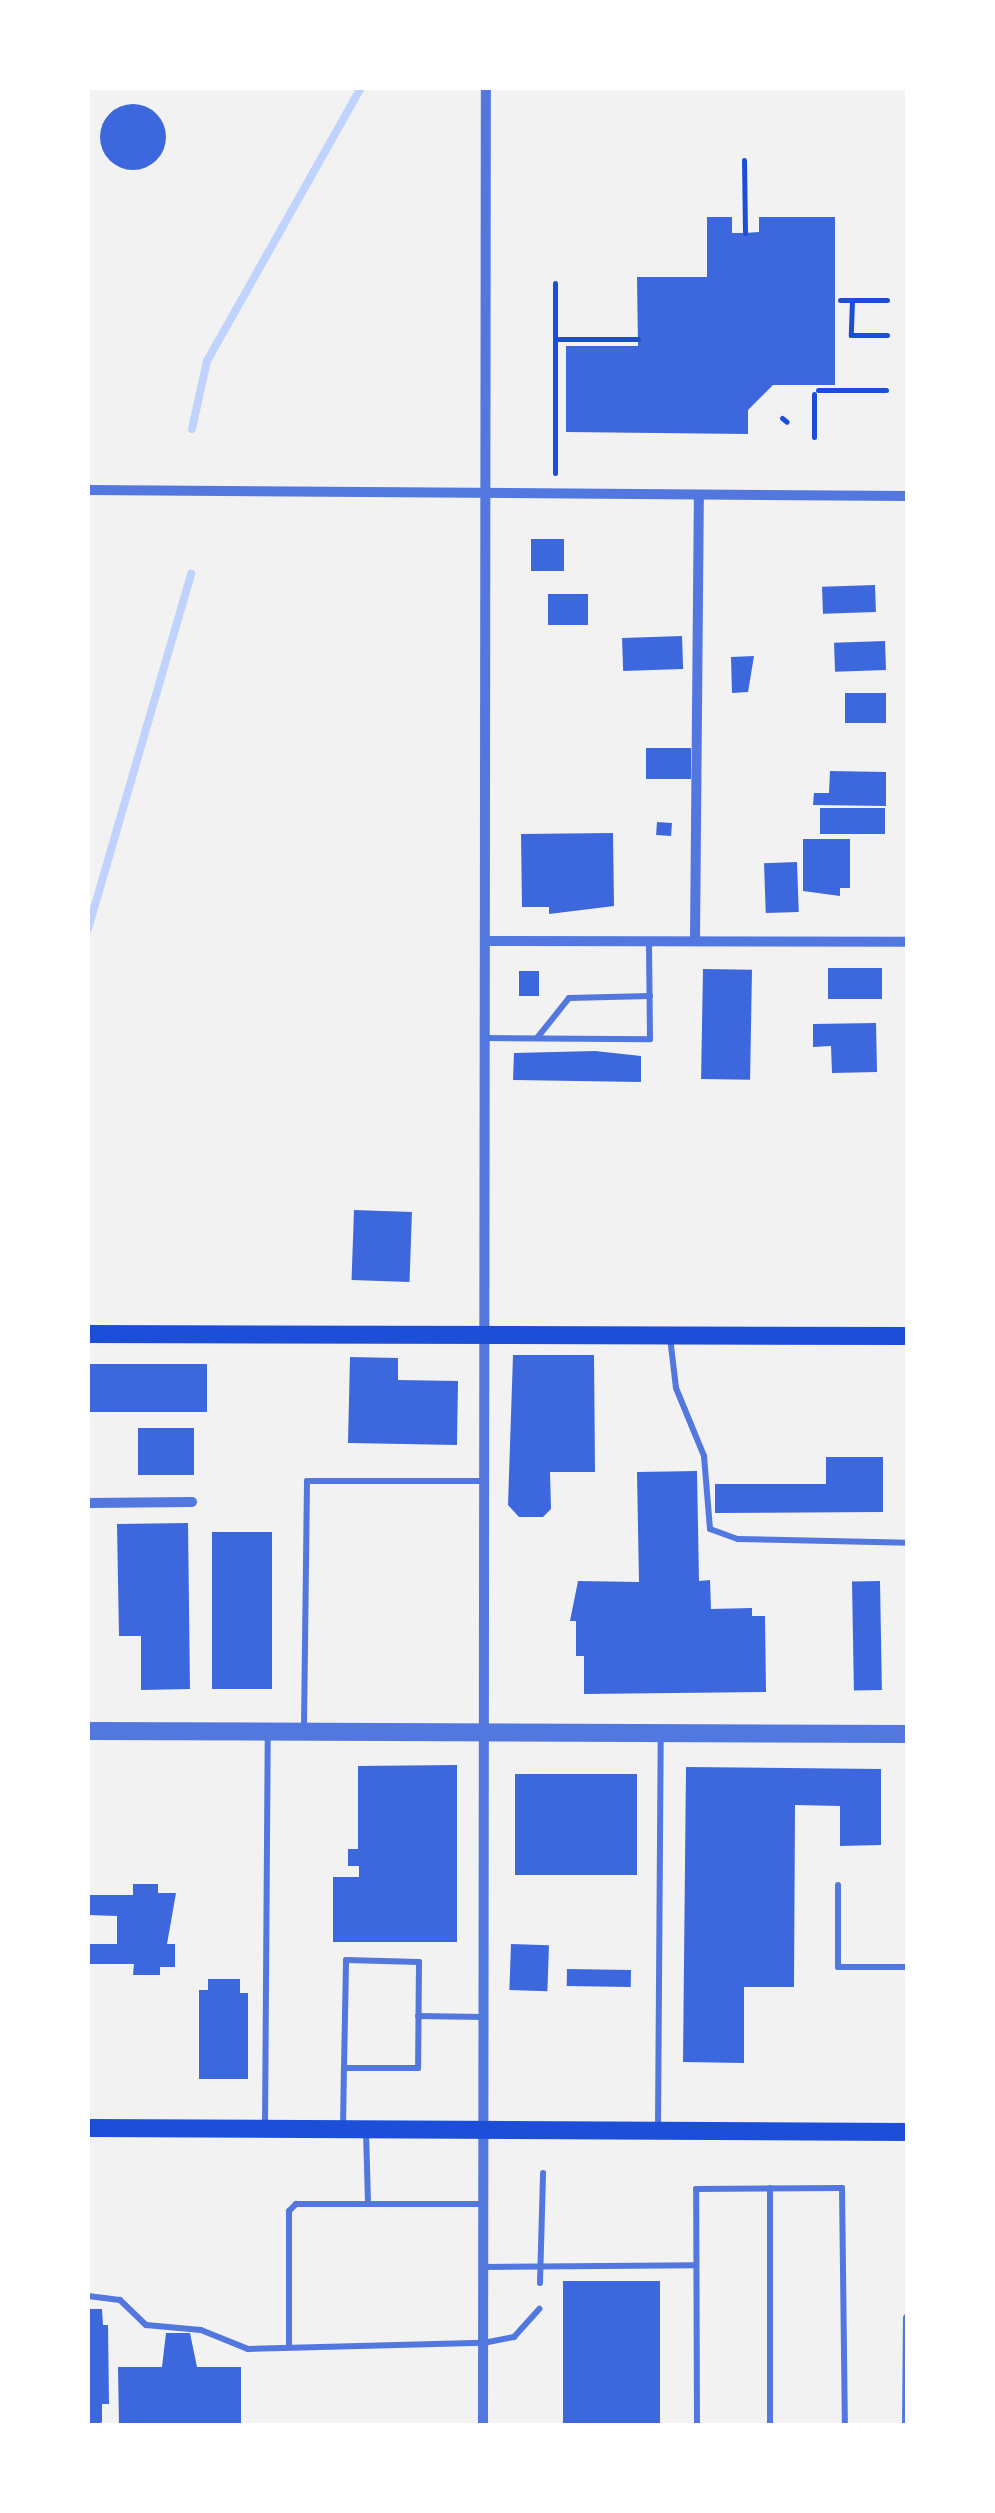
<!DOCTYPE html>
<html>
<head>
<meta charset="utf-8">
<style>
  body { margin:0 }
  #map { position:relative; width:995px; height:2513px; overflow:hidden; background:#f2f2f2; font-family:Montserrat,sans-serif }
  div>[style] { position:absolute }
  .stream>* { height:8px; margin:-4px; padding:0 4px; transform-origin:4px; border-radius:4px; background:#bfd3fe }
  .building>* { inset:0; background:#3d67dc; transform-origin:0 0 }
  .round { border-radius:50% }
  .path>* { height:5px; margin:-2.5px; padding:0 2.5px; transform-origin:2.5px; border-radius:2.5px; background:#1d4ed8 }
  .service>* { height:6px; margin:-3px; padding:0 3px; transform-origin:3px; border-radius:3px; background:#5277de }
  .minor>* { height:10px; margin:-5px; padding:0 5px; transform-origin:5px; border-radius:5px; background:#5277de }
  .tertiary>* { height:18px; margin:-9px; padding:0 9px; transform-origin:9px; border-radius:9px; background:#5277de }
  .secondary>* { height:18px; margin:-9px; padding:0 9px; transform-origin:9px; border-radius:9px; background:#1d4ed8 }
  span { translate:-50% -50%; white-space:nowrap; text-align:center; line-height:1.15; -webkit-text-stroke:8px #fff; paint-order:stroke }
  .frame { position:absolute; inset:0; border:90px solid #fff; pointer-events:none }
</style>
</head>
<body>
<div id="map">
  <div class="stream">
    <div style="left:192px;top:429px;width:70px;rotate:-77.6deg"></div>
    <div style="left:207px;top:361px;width:313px;rotate:-60.6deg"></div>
    <div style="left:88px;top:929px;width:370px;rotate:-73.8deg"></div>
  </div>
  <div class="building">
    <div class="round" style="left:100px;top:104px;width:66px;height:66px"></div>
    <div style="clip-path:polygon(707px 217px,732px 217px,732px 233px,745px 233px,759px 232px,759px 217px,835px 217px,835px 385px,773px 385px,748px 410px,748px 434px,566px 432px,566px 346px,638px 346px,637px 277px,707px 277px)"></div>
    <div style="left:531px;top:539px;width:33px;height:32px"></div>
    <div style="left:875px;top:585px;width:27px;height:53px;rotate:88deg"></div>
    <div style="left:548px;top:594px;width:40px;height:31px"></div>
    <div style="left:682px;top:636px;width:33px;height:60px;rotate:88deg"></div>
    <div style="left:885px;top:641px;width:29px;height:51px;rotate:88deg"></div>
    <div style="clip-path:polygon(754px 656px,748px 692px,732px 693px,731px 657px)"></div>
    <div style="left:845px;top:693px;width:41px;height:30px"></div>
    <div style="left:691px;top:748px;width:31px;height:45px;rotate:90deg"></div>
    <div style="clip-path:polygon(830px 771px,886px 772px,886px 806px,813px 805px,814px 793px,829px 793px)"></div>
    <div style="left:885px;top:808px;width:26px;height:65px;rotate:90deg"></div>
    <div style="left:657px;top:822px;width:15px;height:13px;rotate:4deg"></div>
    <div style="clip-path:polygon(613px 833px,614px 906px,549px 914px,549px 907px,522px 907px,521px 834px)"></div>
    <div style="clip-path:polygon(803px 839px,850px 839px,850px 888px,840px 888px,840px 896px,803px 891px)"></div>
    <div style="left:797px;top:862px;width:50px;height:33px;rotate:88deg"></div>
    <div style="left:828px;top:968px;width:54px;height:31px"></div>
    <div style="left:703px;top:969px;width:49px;height:110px;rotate:1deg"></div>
    <div style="left:519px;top:971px;width:20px;height:25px"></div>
    <div style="clip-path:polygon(876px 1023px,877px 1072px,832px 1073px,831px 1046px,813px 1047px,813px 1024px)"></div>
    <div style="clip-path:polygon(595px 1051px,641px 1056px,641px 1082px,513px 1080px,514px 1053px)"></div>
    <div style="left:354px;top:1210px;width:58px;height:70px;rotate:2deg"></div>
    <div style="clip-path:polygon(513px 1355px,594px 1355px,595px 1472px,550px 1472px,551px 1509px,543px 1517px,519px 1517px,508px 1505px)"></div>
    <div style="clip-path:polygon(350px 1357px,398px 1358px,398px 1380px,458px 1381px,457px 1445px,348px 1443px)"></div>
    <div style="left:88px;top:1364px;width:119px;height:48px"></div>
    <div style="left:138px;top:1428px;width:56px;height:47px"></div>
    <div style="clip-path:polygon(826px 1457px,883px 1457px,883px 1512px,715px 1513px,715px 1484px,826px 1484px)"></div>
    <div style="clip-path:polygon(697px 1471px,699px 1581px,710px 1580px,711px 1609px,752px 1608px,752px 1616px,765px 1616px,766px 1692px,584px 1694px,584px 1656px,576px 1656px,576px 1621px,570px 1621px,578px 1581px,639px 1582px,637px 1472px)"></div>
    <div style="clip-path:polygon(188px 1523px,190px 1689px,141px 1690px,141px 1636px,119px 1636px,117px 1524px)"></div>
    <div style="left:212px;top:1532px;width:60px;height:157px"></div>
    <div style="left:880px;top:1581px;width:109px;height:28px;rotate:89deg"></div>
    <div style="clip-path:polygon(457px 1765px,457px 1942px,333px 1942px,333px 1877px,359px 1877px,359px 1866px,348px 1866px,348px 1849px,358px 1849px,358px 1766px)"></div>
    <div style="clip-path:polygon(686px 1767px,881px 1769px,881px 1845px,840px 1846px,840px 1806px,795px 1805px,794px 1987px,744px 1987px,744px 2063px,683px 2062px)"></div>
    <div style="left:515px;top:1774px;width:122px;height:101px"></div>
    <div style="clip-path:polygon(133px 1884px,158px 1884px,158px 1893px,176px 1893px,167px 1944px,175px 1944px,175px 1967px,160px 1967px,160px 1975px,133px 1975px,134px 1964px,88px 1964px,88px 1944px,117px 1944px,117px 1916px,88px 1915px,88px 1895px,133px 1895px)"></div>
    <div style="left:511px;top:1944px;width:38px;height:46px;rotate:2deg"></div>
    <div style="left:567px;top:1969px;width:64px;height:17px;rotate:1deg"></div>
    <div style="clip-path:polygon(208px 1979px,240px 1979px,240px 1993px,248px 1993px,248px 2079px,199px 2079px,199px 1990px,208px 1990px)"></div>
    <div style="left:660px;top:2281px;width:145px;height:97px;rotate:90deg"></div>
    <div style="clip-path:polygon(88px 2309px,102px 2309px,103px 2325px,108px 2325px,109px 2404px,102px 2404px,102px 2422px,96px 2426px,88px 2426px)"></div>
    <div style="clip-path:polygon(166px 2333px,190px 2333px,197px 2367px,241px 2367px,241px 2426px,119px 2426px,118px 2367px,162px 2367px)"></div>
  </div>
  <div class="path">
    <div style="left:744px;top:160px;width:73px;rotate:89.2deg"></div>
    <div style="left:840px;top:300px;width:47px"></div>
    <div style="left:852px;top:300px;width:35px;rotate:92deg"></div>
    <div style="left:851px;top:335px;width:36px"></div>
    <div style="left:556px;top:339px;width:82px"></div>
    <div style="left:818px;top:390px;width:68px"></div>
    <div style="left:814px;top:394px;width:43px;rotate:90deg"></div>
    <div style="left:782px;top:418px;width:6px;rotate:39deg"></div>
    <div style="left:555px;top:473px;width:190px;rotate:-90deg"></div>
  </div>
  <div class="service">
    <div style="left:487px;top:1038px;width:163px;rotate:0.4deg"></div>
    <div style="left:650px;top:1039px;width:98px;rotate:-90.6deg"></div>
    <div style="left:537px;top:1038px;width:51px;rotate:-51.3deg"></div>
    <div style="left:569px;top:998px;width:81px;rotate:-1.4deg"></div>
    <div style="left:670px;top:1337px;width:51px;rotate:83.3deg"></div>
    <div style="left:676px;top:1388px;width:74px;rotate:67.6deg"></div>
    <div style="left:704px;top:1456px;width:73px;rotate:85.3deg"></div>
    <div style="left:710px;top:1529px;width:30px;rotate:20deg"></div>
    <div style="left:738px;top:1539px;width:170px;rotate:1.3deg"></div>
    <div style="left:304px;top:1727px;width:246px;rotate:-89.3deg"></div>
    <div style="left:307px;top:1481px;width:176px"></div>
    <div style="left:838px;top:1885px;width:82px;rotate:90deg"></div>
    <div style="left:838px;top:1967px;width:70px"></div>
    <div style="left:418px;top:2016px;width:65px;rotate:0.9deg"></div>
    <div style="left:658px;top:2127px;width:392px;rotate:-89.6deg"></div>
    <div style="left:265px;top:2128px;width:392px;rotate:-89.6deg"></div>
    <div style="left:343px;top:2129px;width:61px;rotate:-89.1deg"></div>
    <div style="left:344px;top:2068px;width:108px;rotate:-88.9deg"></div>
    <div style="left:346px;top:1960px;width:73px;rotate:1.6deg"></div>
    <div style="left:419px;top:1962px;width:106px;rotate:90.5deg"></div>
    <div style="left:418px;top:2068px;width:74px;rotate:180deg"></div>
    <div style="left:366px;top:2131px;width:72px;rotate:88.4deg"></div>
    <div style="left:770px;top:2188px;width:238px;rotate:90deg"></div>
    <div style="left:483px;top:2267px;width:213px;rotate:-0.5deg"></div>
    <div style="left:540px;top:2283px;width:110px;rotate:-88.4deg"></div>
    <div style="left:88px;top:2296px;width:32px;rotate:7deg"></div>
    <div style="left:120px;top:2300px;width:36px;rotate:44deg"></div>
    <div style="left:146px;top:2325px;width:55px;rotate:5.2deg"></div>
    <div style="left:201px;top:2330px;width:51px;rotate:22deg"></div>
    <div style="left:248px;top:2349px;width:235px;rotate:-1.5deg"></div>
    <div style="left:483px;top:2343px;width:32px;rotate:-11deg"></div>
    <div style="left:514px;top:2337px;width:38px;rotate:-48deg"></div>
    <div style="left:289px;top:2347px;width:136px;rotate:-90deg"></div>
    <div style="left:289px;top:2211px;width:10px;rotate:-45deg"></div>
    <div style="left:296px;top:2204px;width:187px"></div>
    <div style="left:697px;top:2426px;width:237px;rotate:-90.2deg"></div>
    <div style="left:696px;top:2189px;width:146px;rotate:-0.4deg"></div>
    <div style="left:842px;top:2188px;width:238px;rotate:89.3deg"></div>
  </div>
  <div class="minor">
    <div style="left:88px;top:490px;width:820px;rotate:0.42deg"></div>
    <div style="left:695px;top:940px;width:444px;rotate:-89.5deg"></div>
    <div style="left:487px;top:941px;width:421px;rotate:0.1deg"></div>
    <div style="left:88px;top:1503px;width:104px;rotate:-0.6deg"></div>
    <div style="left:483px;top:2426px;width:2338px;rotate:-89.93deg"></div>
    <div style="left:907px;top:2426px;width:108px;rotate:-89.5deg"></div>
  </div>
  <div class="tertiary">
    <div style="left:88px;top:1731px;width:820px;rotate:0.21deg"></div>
  </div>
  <div class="secondary">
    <div style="left:88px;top:1334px;width:820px;rotate:0.14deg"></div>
    <div style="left:88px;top:2128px;width:820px;rotate:0.28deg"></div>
  </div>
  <div class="frame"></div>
</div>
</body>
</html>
